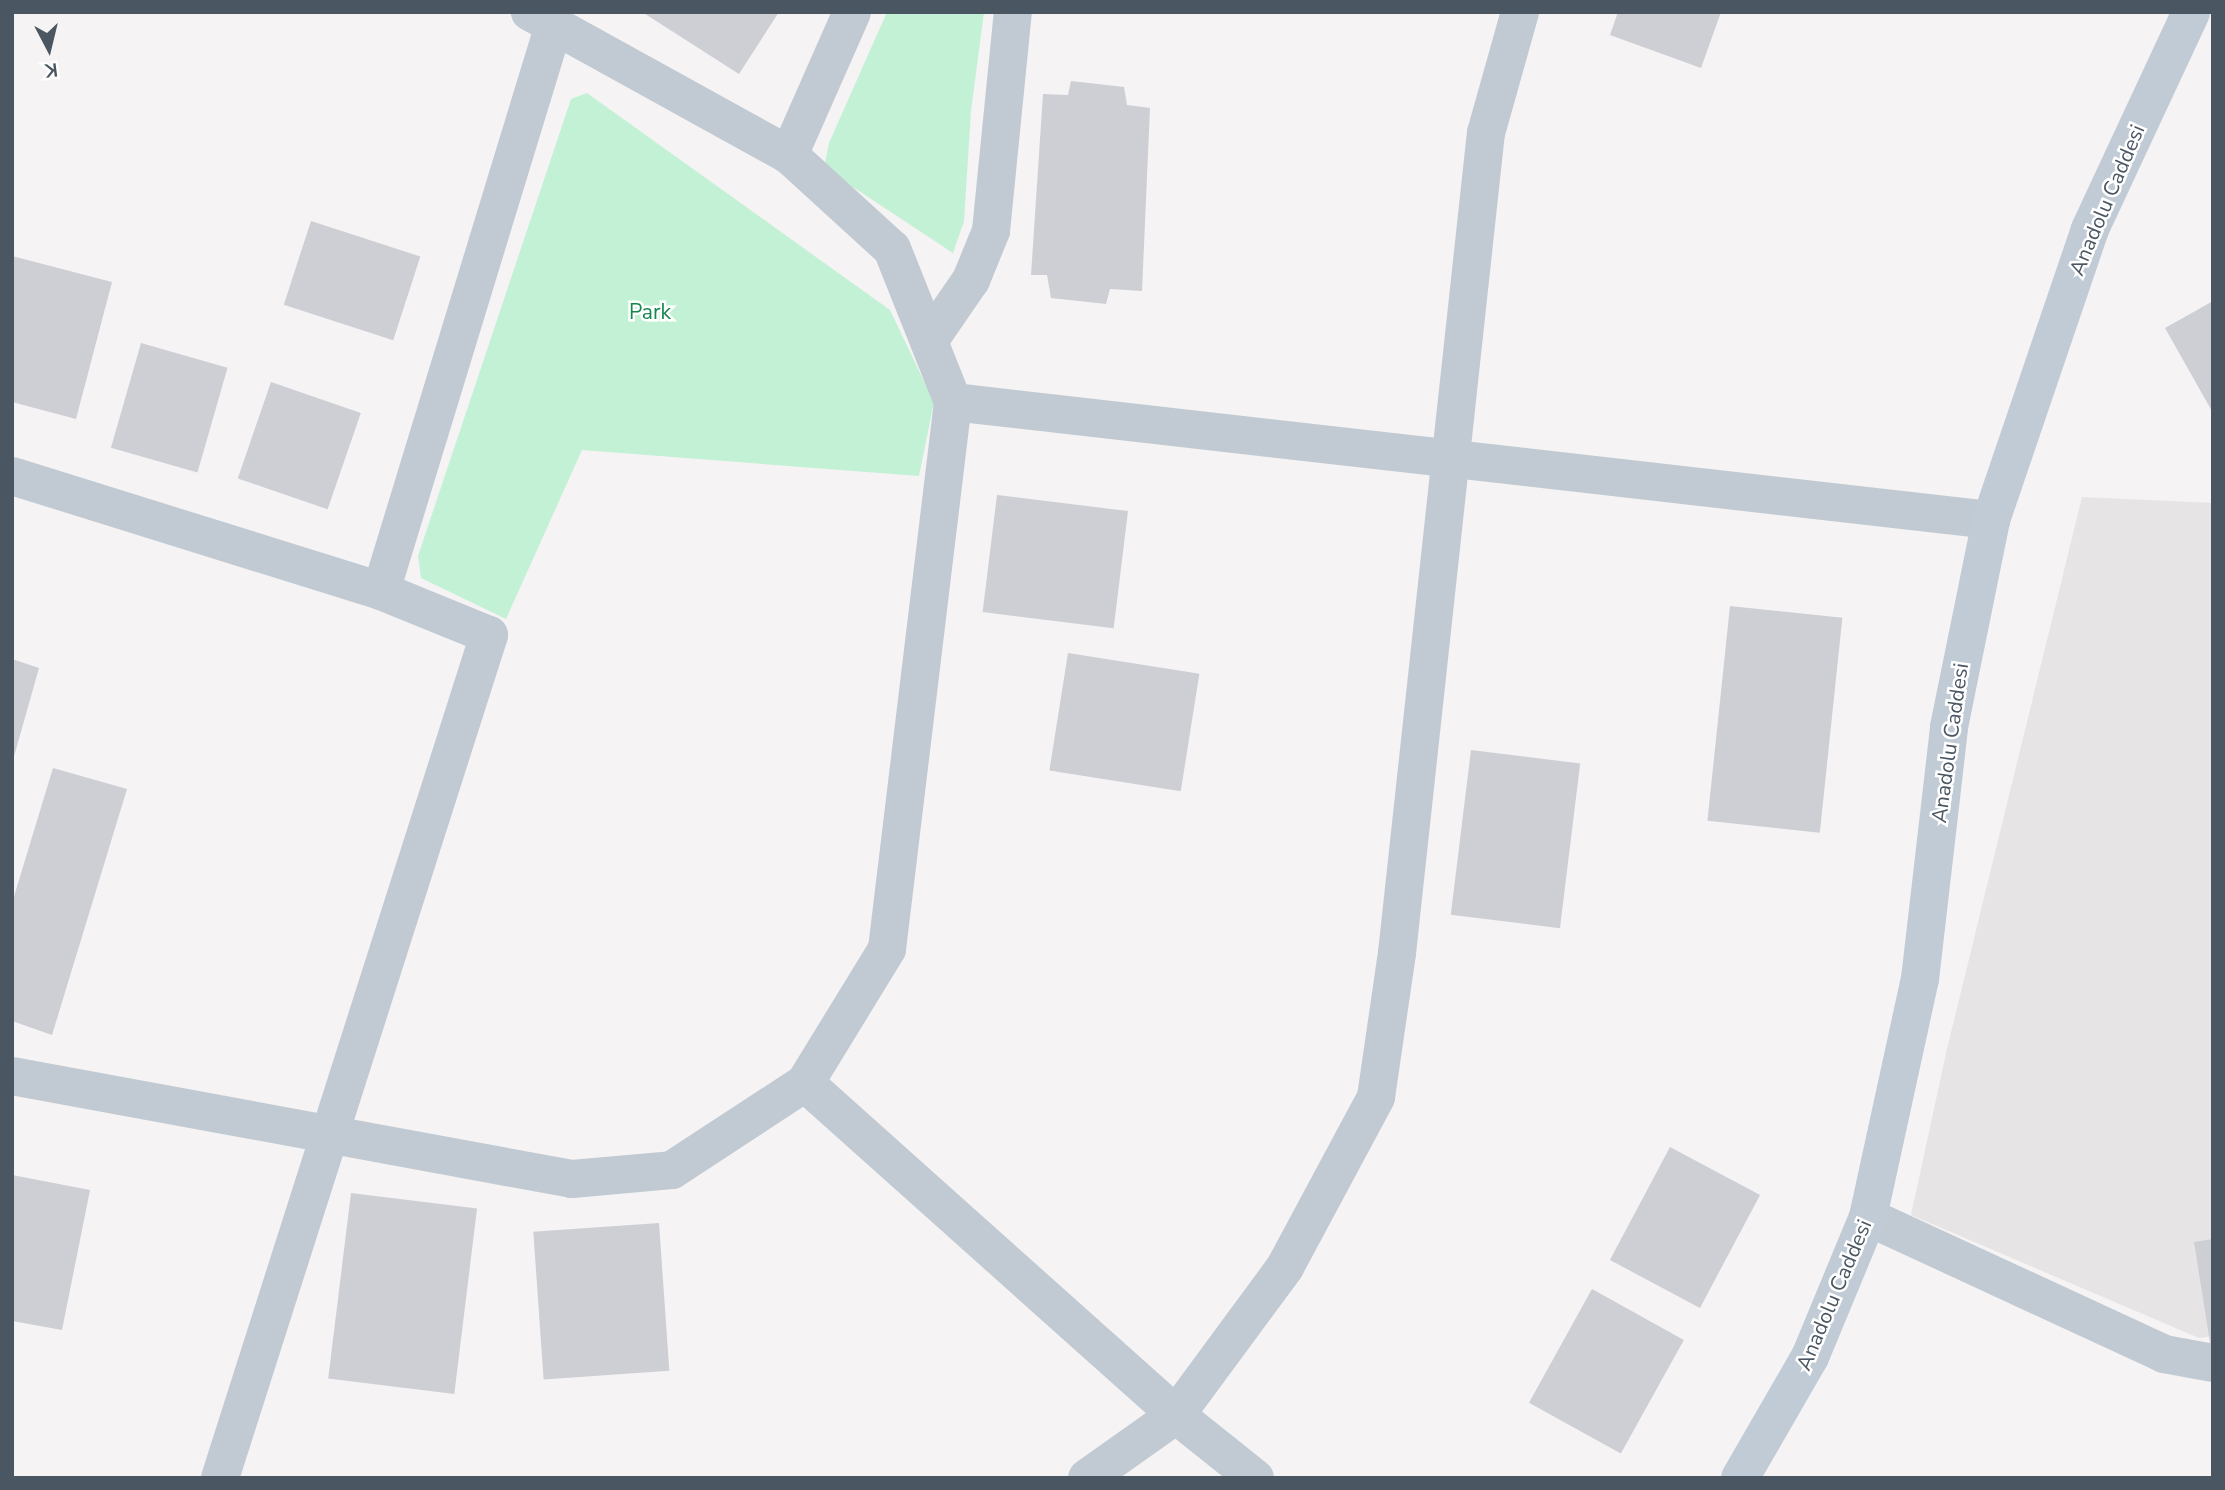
<!DOCTYPE html>
<html>
<head>
<meta charset="utf-8">
<style>
  body { margin:0 }
  #map { position:relative; width:2225px; height:1490px; overflow:hidden; background:#f5f3f3; font-family:"Nunito Sans",sans-serif }
  div>[style] { position:absolute }
  .education>* { inset:0; background:#e6e4e5 }
  .green>* { inset:0; background:#c3f1d5 }
  .building>* { inset:0; background:#cdcfd5; transform-origin:0 0 }
  .street>* { height:38px; margin:-19px; padding:0 19px; transform-origin:19px; border-radius:19px; background:#c1cad2 }
  .secondary>* { height:38px; margin:-19px; padding:0 19px; transform-origin:19px; border-radius:19px; background:#c1cbd6 }
  span { translate:-50% -50%; white-space:nowrap; text-align:center; line-height:1.15; -webkit-text-stroke:5px #fff; paint-order:stroke }
  .street-label { font-size:21px; color:#4a5661 }
  .park-label { font-size:21px; color:#17864f }
  .frame { position:absolute; inset:0; border:14px solid #4a5661; pointer-events:none }
  .north { position:absolute; left:14px; top:14px; width:70px; height:70px; -webkit-text-stroke:5px #fff; paint-order:stroke; rotate:173deg; font-size:19px; font-weight:700; line-height:28px; text-align:center; color:#4a5661 }
  .north::after { content:''; display:block; margin:auto; width:24px; height:32px; background:#4a5661; clip-path:polygon(50% 0,100% 100%,50% 72%,0 100%) }
</style>
</head>
<body>
<div id="map">
  <div class="education">
    <div style="clip-path:polygon(2082px 497px,2213px 503px,2213px 1336px,2199px 1338px,1911px 1215px,1947px 1049px)"></div>
  </div>
  <div class="green">
    <div style="clip-path:polygon(887px 12px,984px 12px,971px 111px,964px 221px,953px 253px,824px 168px,829px 143px)"></div>
    <div style="clip-path:polygon(587px 93px,890px 310px,934px 402px,919px 476px,582px 450px,506px 619px,421px 578px,418px 556px,571px 99px)"></div>
  </div>
  <div class="building">
    <div style="clip-path:polygon(642px 12px,779px 12px,739px 74px)"></div>
    <div style="clip-path:polygon(1618px 12px,1721px 12px,1701px 68px,1610px 35px)"></div>
    <div style="clip-path:polygon(1071px 81px,1124px 87px,1127px 105px,1150px 108px,1142px 291px,1110px 289px,1106px 304px,1051px 298px,1047px 275px,1031px 275px,1043px 94px,1068px 95px)"></div>
    <div style="left:311px;top:221px;width:115px;height:88px;rotate:18deg"></div>
    <div style="clip-path:polygon(12px 256px,112px 282px,76px 419px,12px 402px)"></div>
    <div style="clip-path:polygon(2213px 301px,2213px 413px,2165px 328px)"></div>
    <div style="left:141px;top:343px;width:90px;height:109px;rotate:16deg"></div>
    <div style="left:271px;top:382px;width:95px;height:102px;rotate:19deg"></div>
    <div style="left:997px;top:495px;width:132px;height:118px;rotate:7deg"></div>
    <div style="left:1730px;top:606px;width:113px;height:216px;rotate:6deg"></div>
    <div style="left:1068px;top:653px;width:133px;height:119px;rotate:9deg"></div>
    <div style="clip-path:polygon(12px 659px,39px 668px,13px 760px,12px 760px)"></div>
    <div style="left:1471px;top:750px;width:110px;height:166px;rotate:7deg"></div>
    <div style="clip-path:polygon(53px 768px,127px 789px,52px 1035px,12px 1021px,12px 903px)"></div>
    <div style="left:1670px;top:1147px;width:102px;height:128px;rotate:28deg"></div>
    <div style="clip-path:polygon(12px 1175px,90px 1190px,62px 1330px,12px 1321px)"></div>
    <div style="left:351px;top:1193px;width:127px;height:187px;rotate:7deg"></div>
    <div style="left:659px;top:1223px;width:148px;height:126px;rotate:86deg"></div>
    <div style="clip-path:polygon(2213px 1239px,2213px 1349px,2211px 1349px,2194px 1242px)"></div>
    <div style="left:1592px;top:1289px;width:105px;height:130px;rotate:29deg"></div>
  </div>
  <div class="street">
    <div style="left:789px;top:155px;width:156px;rotate:-66.2deg"></div>
    <div style="left:929px;top:341px;width:74px;rotate:-55.5deg"></div>
    <div style="left:971px;top:280px;width:53px;rotate:-67.8deg"></div>
    <div style="left:991px;top:231px;width:220px;rotate:-84.3deg"></div>
    <div style="left:953px;top:402px;width:1045px;rotate:6.49deg"></div>
    <div style="left:12px;top:476px;width:387px;rotate:17.3deg"></div>
    <div style="left:12px;top:1076px;width:569px;rotate:10.42deg"></div>
    <div style="left:572px;top:1179px;width:100px;rotate:-5.1deg"></div>
    <div style="left:672px;top:1170px;width:159px;rotate:-33.2deg"></div>
    <div style="left:805px;top:1083px;width:157px;rotate:-58.5deg"></div>
    <div style="left:887px;top:949px;width:551px;rotate:-83.12deg"></div>
    <div style="left:953px;top:402px;width:165px;rotate:-111.7deg"></div>
    <div style="left:892px;top:249px;width:139px;rotate:-137.6deg"></div>
    <div style="left:789px;top:155px;width:296px;rotate:-151.1deg"></div>
    <div style="left:805px;top:1083px;width:498px;rotate:41.8deg"></div>
    <div style="left:1176px;top:1415px;width:101px;rotate:38.6deg"></div>
    <div style="left:1868px;top:1217px;width:326px;rotate:24.8deg"></div>
    <div style="left:2164px;top:1354px;width:50px;rotate:10.4deg"></div>
    <div style="left:220px;top:1478px;width:885px;rotate:-72.3deg"></div>
    <div style="left:489px;top:635px;width:117px;rotate:-157.8deg"></div>
    <div style="left:381px;top:591px;width:589px;rotate:-73.01deg"></div>
    <div style="left:1087px;top:1478px;width:109px;rotate:-35.3deg"></div>
    <div style="left:1176px;top:1415px;width:184px;rotate:-53.6deg"></div>
    <div style="left:1285px;top:1267px;width:193px;rotate:-61.8deg"></div>
    <div style="left:1376px;top:1097px;width:146px;rotate:-81.7deg"></div>
    <div style="left:1397px;top:953px;width:825px;rotate:-83.81deg"></div>
    <div style="left:1486px;top:133px;width:126px;rotate:-74.3deg"></div>
  </div>
  <div class="secondary">
    <div style="left:1740px;top:1478px;width:140px;rotate:-60deg"></div>
    <div style="left:1810px;top:1357px;width:152px;rotate:-67.5deg"></div>
    <div style="left:1868px;top:1217px;width:244px;rotate:-77.7deg"></div>
    <div style="left:1920px;top:979px;width:254px;rotate:-83.4deg"></div>
    <div style="left:1949px;top:727px;width:211px;rotate:-78.5deg"></div>
    <div style="left:1991px;top:520px;width:307px;rotate:-71.2deg"></div>
    <div style="left:2090px;top:229px;width:239px;rotate:-65deg"></div>
  </div>
  <div class="street-label">
    <span style="left:2107px;top:200px;rotate:-67deg">Anadolu Caddesi</span>
    <span style="left:1950px;top:743px;rotate:-82deg">Anadolu Caddesi</span>
    <span style="left:1834px;top:1295px;rotate:-67deg">Anadolu Caddesi</span>
  </div>
  <div class="park-label">
    <span style="left:650px;top:312px">Park</span>
  </div>
  <div class="frame"></div>
  <div class="north">K</div>
</div>
</body>
</html>
